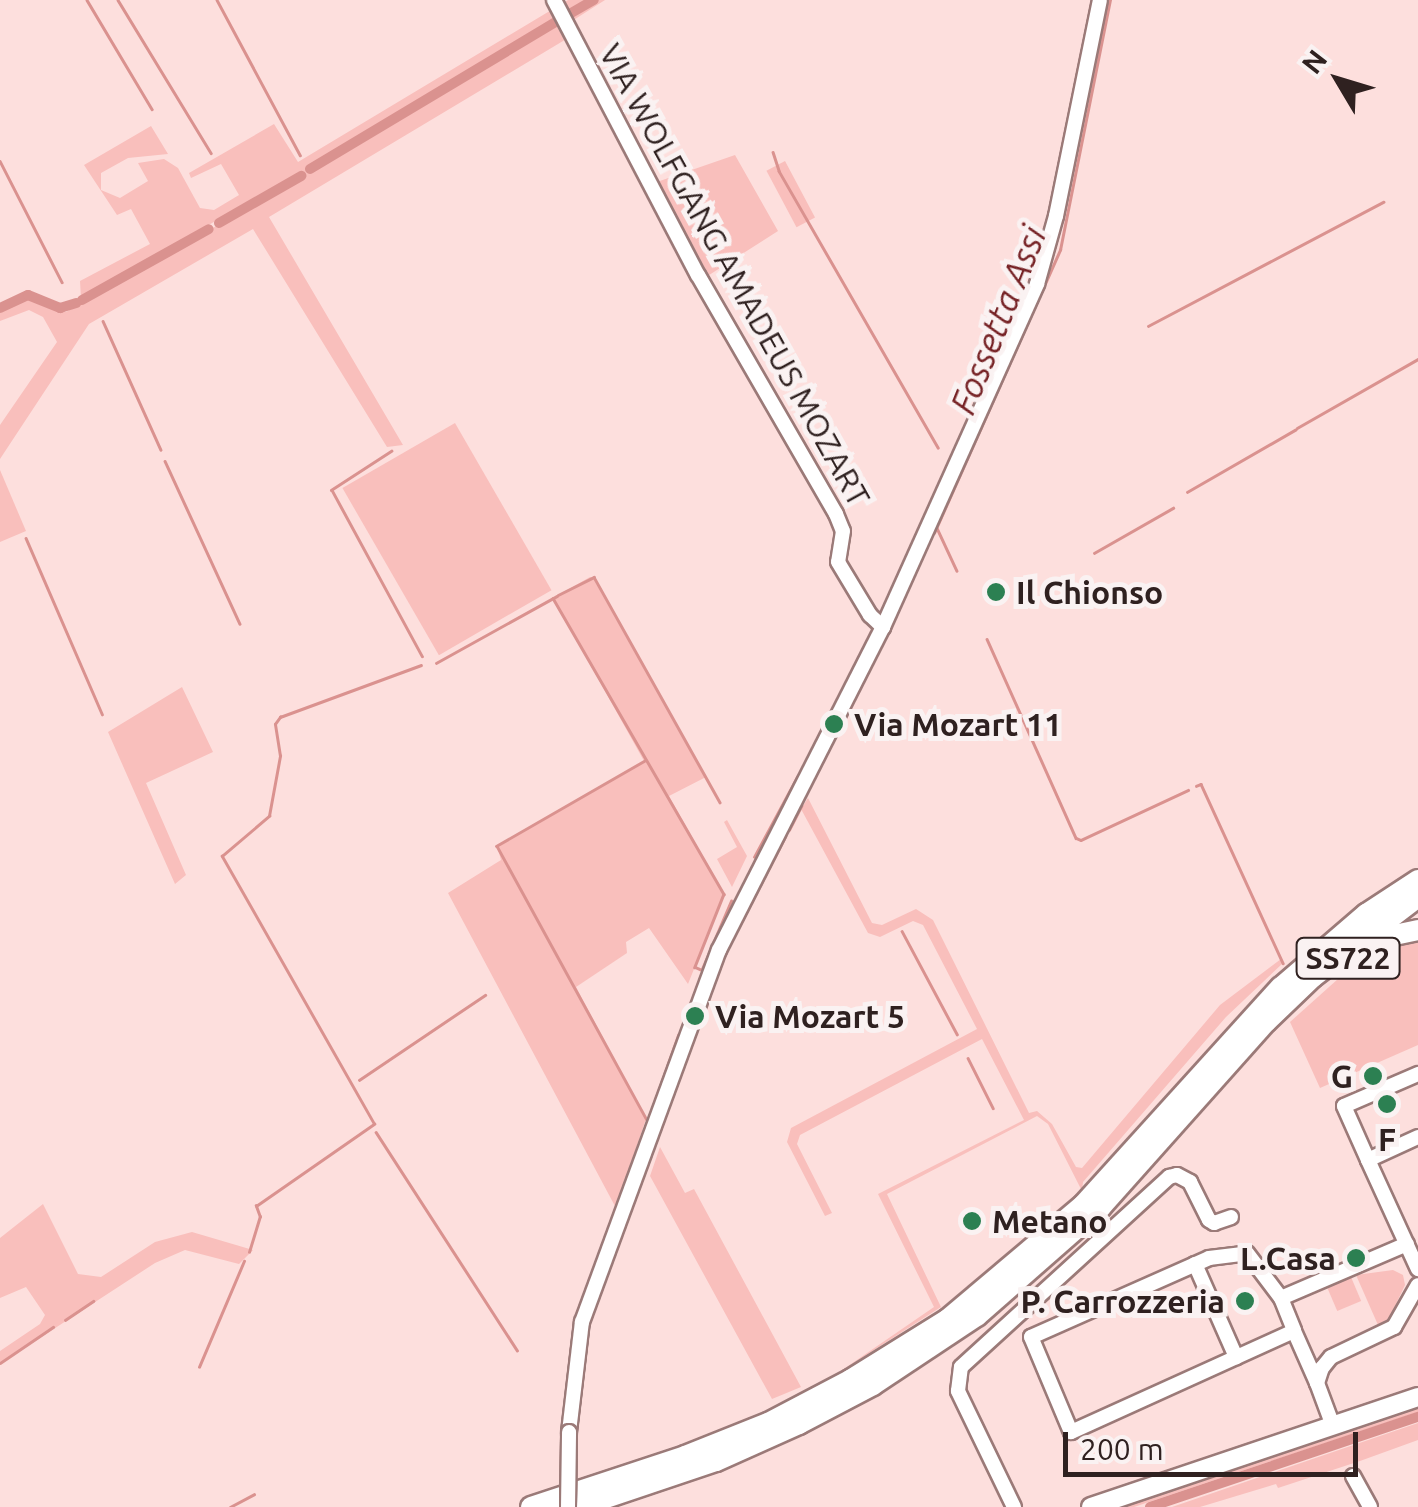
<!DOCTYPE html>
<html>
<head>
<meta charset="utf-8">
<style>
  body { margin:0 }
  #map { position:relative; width:1418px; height:1507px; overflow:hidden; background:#fddfdd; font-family:Ubuntu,sans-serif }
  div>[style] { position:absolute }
  .green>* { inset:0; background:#f9bfbc; transform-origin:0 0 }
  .stream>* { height:2.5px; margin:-1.25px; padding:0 1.25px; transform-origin:1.25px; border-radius:1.25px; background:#da928f }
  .canal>* { height:10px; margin:-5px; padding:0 5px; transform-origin:5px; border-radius:5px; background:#da928f }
  .roads { filter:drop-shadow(2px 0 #9b7a78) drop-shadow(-2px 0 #9b7a78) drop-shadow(0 2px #9b7a78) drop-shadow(0 -2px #9b7a78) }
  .minor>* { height:14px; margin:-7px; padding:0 7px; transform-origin:7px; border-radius:7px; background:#fff }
  .major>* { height:18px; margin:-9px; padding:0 9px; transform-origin:9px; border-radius:9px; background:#fff }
  .highway>* { height:20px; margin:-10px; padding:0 10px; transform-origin:10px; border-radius:10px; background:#fff }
  .bridges { filter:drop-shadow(2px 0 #9b7a78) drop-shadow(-2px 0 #9b7a78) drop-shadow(0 2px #9b7a78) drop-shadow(0 -2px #9b7a78) }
  .minor-bridge>* { height:14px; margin:-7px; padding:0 7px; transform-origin:7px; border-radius:7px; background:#fff }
  .dots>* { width:28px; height:28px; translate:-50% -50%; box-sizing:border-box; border:5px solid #faf2f2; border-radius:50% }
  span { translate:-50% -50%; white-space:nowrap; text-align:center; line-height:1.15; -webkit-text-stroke:10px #faf2f2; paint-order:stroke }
  .shield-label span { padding:2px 8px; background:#faf2f2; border:2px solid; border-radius:8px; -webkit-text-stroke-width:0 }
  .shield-label { font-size:30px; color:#2f2120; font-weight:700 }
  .street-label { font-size:32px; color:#2f2120 }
  .poi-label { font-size:32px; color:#2f2120; font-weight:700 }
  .left { translate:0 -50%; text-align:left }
  .right { translate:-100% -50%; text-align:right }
  .water-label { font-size:35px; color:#762225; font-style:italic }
  .north { position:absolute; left:1288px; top:30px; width:100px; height:100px; -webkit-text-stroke:8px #faf2f2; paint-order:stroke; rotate:308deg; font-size:28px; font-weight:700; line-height:40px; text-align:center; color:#2f2120 }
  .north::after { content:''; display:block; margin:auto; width:35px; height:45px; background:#2f2120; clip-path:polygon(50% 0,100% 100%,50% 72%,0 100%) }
  .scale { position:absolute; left:1063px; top:1432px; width:295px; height:45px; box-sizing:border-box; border:5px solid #2f2120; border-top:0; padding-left:12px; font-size:30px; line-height:35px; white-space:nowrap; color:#2f2120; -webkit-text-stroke:8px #faf2f2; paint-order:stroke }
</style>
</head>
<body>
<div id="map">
  <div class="green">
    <div style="clip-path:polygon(568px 0,605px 0,572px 21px,654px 183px,735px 155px,778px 231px,706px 277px,568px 38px,269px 217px,403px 445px,387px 447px,253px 229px,89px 324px,0 459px,0 425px,57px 342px,43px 317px,29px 310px,0 321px,0 311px,28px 299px,66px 312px,300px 178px,293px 176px,81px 299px,80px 281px,150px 244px,131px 209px,117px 215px,84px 165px,151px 126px,168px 154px,128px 158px,101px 173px,101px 190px,120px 198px,148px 181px,138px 163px,164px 159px,178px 168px,200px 208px,214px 210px,239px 195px,221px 164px,191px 178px,189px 173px,274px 124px,298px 162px)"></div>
    <div style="left:785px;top:161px;width:64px;height:21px;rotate:62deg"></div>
    <div style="left:455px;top:423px;width:193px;height:130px;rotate:60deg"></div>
    <div style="clip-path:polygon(0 470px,26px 531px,0 542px)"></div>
    <div style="clip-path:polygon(590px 577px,594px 577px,706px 777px,669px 796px,724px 894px,688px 984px,649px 928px,626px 942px,627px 953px,576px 987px,646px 1119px,616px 1208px,448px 893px,501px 860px,497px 846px,644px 761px,553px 598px)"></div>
    <div style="clip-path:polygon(182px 687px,213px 752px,146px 783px,186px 875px,175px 884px,108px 732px)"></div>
    <div style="clip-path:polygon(808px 798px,872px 923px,882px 925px,916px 909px,933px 920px,1029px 1113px,1037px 1111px,1052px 1124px,1076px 1167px,1082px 1168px,1220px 1005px,1281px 959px,1283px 963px,1226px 1017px,1083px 1182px,1082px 1191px,1048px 1124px,1037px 1116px,887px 1194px,941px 1307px,835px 1375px,934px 1307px,878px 1194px,1024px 1120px,982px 1039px,800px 1135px,797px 1144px,832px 1213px,825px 1216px,787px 1142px,791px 1128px,977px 1029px,923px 925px,913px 921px,880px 937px,868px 933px,801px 809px)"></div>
    <div style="clip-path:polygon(727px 820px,747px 856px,732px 887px,717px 859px,737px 847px,724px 822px)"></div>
    <div style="clip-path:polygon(1418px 942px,1418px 1045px,1320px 1088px,1290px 1022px,1358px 961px,1382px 949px)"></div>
    <div style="clip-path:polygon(660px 1147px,685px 1193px,694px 1189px,801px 1387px,772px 1399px,650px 1176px)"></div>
    <div style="clip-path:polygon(43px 1204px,78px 1274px,101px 1277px,155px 1242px,192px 1232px,253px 1250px,239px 1264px,185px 1250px,155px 1263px,0 1364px,0 1351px,40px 1324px,45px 1315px,26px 1287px,0 1298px,0 1238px)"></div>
    <div style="clip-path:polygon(1393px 1270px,1403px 1275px,1405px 1285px,1388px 1321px,1378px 1325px,1356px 1275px)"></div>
    <div style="left:1351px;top:1277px;width:26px;height:26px;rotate:67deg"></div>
    <div style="clip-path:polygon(1418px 1401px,1418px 1412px,1134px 1507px,1104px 1507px)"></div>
    <div style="clip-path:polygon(1418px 1423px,1418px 1440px,1360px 1461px,1278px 1488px,1276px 1484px,1200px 1507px,1172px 1507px)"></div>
  </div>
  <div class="stream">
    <div style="left:87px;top:0;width:127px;rotate:59.2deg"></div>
    <div style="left:118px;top:0;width:179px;rotate:58.7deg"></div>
    <div style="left:217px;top:0;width:176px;rotate:61.8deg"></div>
    <div style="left:773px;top:152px;width:20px;rotate:72deg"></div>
    <div style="left:779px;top:171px;width:319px;rotate:60.1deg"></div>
    <div style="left:0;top:161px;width:136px;rotate:62.9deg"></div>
    <div style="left:103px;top:321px;width:141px;rotate:65.8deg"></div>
    <div style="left:1148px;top:326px;width:266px;rotate:-27.8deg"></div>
    <div style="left:1297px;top:428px;width:139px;rotate:-29.7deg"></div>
    <div style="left:392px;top:451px;width:72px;rotate:147deg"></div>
    <div style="left:332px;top:490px;width:189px;rotate:61.5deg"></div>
    <div style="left:165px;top:461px;width:179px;rotate:65.3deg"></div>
    <div style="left:1187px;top:492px;width:125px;rotate:-29.9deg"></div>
    <div style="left:937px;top:528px;width:47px;rotate:65.1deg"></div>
    <div style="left:934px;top:533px;width:310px;rotate:-66deg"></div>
    <div style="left:1060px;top:250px;width:255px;rotate:-78.7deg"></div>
    <div style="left:26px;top:538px;width:192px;rotate:66.6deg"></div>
    <div style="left:1094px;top:553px;width:91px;rotate:-29.7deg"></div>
    <div style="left:558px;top:595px;width:40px;rotate:-26.6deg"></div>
    <div style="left:594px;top:577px;width:258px;rotate:60.8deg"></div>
    <div style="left:553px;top:598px;width:342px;rotate:60deg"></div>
    <div style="left:724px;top:894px;width:79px;rotate:111.7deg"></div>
    <div style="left:695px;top:967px;width:8px;rotate:23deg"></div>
    <div style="left:987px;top:639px;width:218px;rotate:65.9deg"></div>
    <div style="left:1076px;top:838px;width:5px;rotate:22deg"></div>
    <div style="left:1081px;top:840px;width:118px;rotate:-25deg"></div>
    <div style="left:436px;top:663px;width:138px;rotate:-29deg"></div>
    <div style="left:645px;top:761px;width:171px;rotate:150.1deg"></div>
    <div style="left:497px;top:846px;width:315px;rotate:61.3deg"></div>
    <div style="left:1196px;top:786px;width:5px;rotate:-22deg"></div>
    <div style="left:1201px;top:784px;width:197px;rotate:65.4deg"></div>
    <div style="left:789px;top:830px;width:27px;rotate:-63deg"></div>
    <div style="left:754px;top:857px;width:91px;rotate:-61.7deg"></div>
    <div style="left:902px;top:931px;width:117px;rotate:61.9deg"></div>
    <div style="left:733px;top:938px;width:114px;rotate:-62.8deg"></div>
    <div style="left:702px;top:969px;width:74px;rotate:-66.9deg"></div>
    <div style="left:968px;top:1058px;width:56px;rotate:63.4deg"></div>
    <div style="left:359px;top:1080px;width:152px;rotate:-34deg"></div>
    <div style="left:376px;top:1132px;width:260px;rotate:57.1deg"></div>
    <div style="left:625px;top:1185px;width:159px;rotate:-70.5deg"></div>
    <div style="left:249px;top:1252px;width:37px;rotate:-73deg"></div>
    <div style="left:260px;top:1217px;width:12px;rotate:-110deg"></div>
    <div style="left:256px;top:1206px;width:144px;rotate:-34.8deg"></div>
    <div style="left:374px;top:1124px;width:308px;rotate:-119.6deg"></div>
    <div style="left:222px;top:856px;width:62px;rotate:-40.4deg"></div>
    <div style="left:269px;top:816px;width:61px;rotate:-79.6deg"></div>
    <div style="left:280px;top:756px;width:32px;rotate:-99deg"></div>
    <div style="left:275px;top:724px;width:9px;rotate:-54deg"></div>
    <div style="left:280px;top:717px;width:150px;rotate:-20.2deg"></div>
    <div style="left:65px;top:1320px;width:34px;rotate:-34deg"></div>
    <div style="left:0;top:1363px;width:64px;rotate:-34.2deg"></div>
    <div style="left:199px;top:1367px;width:115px;rotate:-67deg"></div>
    <div style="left:230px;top:1507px;width:27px;rotate:-28deg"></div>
  </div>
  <div class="canal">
    <div style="left:566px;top:16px;width:32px;rotate:-30deg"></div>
    <div style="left:310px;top:169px;width:292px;rotate:-30.9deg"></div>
    <div style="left:219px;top:223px;width:95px;rotate:-29.8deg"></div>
    <div style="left:82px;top:300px;width:145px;rotate:-29.2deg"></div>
    <div style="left:0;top:308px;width:31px;rotate:-25deg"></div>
    <div style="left:28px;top:295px;width:35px;rotate:22deg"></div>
    <div style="left:60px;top:308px;width:17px;rotate:-17deg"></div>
    <div style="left:1150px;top:1507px;width:283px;rotate:-18.6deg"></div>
  </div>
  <div class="roads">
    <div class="minor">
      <div style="left:554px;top:0;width:310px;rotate:62.4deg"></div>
      <div style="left:698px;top:275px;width:276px;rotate:60deg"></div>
      <div style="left:836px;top:514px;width:18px;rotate:68deg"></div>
      <div style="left:843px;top:531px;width:31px;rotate:99deg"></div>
      <div style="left:838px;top:562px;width:62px;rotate:58.9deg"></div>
      <div style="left:870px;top:615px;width:18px;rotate:43deg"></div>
      <div style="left:1418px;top:1137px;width:55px;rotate:155.3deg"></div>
      <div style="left:1368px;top:1160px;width:120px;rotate:65.4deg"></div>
      <div style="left:1368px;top:1160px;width:59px;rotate:-114deg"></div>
      <div style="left:1344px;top:1106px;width:81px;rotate:-23.4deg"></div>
      <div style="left:1195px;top:1264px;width:102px;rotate:66.2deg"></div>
      <div style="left:1281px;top:1298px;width:35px;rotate:68deg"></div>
      <div style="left:1294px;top:1331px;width:245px;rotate:155.6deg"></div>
      <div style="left:1071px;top:1432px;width:103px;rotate:-112.8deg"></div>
      <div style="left:1031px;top:1337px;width:195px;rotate:-23.9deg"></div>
      <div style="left:1209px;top:1258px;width:38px;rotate:-7deg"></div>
      <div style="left:1247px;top:1253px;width:56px;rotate:52.9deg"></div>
      <div style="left:1281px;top:1298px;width:137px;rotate:-23.2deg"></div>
      <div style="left:1294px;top:1331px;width:57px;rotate:66.1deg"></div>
      <div style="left:1333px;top:1426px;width:46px;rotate:-110.4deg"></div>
      <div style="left:1317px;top:1383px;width:16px;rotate:-72deg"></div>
      <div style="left:1322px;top:1368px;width:14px;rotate:-51deg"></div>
      <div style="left:1331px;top:1357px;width:70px;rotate:-25.5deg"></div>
      <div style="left:1394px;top:1327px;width:48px;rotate:-60.3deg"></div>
      <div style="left:569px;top:1432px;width:111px;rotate:-83.3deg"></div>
      <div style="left:582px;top:1322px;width:396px;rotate:-69.8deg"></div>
      <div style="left:719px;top:950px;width:362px;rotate:-63.1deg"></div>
      <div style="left:883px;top:627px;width:376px;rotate:-65.8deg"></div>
      <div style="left:1037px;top:284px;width:71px;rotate:-74.4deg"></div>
      <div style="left:1056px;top:216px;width:220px;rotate:-78.5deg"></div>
      <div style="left:1353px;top:1476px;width:35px;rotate:61deg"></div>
      <div style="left:1014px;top:1507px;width:129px;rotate:-115.8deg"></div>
      <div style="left:958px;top:1391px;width:24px;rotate:-83deg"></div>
      <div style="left:961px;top:1367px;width:282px;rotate:-42.4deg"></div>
      <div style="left:1169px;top:1177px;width:8px;rotate:-14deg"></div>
      <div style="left:1177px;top:1175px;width:15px;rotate:28deg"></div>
      <div style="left:1190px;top:1182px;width:42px;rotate:63.4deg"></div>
      <div style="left:1209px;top:1220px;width:6px;rotate:31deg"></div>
      <div style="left:1214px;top:1223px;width:18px;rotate:-19deg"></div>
    </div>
    <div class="major">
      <div style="left:1091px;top:1507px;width:345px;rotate:-18.6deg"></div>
    </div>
    <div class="highway">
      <div style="left:1360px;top:949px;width:28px;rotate:-26deg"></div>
      <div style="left:1385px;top:937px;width:34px;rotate:-12deg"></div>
      <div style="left:531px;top:1507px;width:162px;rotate:-18.3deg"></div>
      <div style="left:685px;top:1456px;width:89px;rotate:-21.7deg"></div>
      <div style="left:768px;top:1423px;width:93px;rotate:-27.7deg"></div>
      <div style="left:850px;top:1380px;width:115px;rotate:-31.9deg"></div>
      <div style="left:948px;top:1319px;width:177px;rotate:-40.2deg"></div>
      <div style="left:1083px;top:1205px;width:294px;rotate:-47.8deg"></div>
      <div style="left:1281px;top:987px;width:112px;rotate:-40.7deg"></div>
      <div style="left:1366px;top:914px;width:62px;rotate:-33.2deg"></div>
      <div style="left:579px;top:1507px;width:145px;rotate:-18.6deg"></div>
      <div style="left:716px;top:1461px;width:91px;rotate:-24deg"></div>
      <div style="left:799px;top:1424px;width:84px;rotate:-27.8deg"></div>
      <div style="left:873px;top:1385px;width:125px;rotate:-33.6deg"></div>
      <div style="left:977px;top:1316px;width:165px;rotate:-41.3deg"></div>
      <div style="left:1101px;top:1207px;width:248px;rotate:-48.3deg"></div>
      <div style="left:1266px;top:1022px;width:65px;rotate:-43.8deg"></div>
      <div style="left:1313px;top:977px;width:132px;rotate:-37.3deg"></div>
    </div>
  </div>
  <div class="bridges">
    <div class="minor-bridge">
      <div style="left:568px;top:1507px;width:75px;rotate:-89.2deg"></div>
    </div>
  </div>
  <div class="dots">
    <div style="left:996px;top:592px;background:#2c8052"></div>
    <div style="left:834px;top:724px;background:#2c8052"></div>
    <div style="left:695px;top:1016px;background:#2c8052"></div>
    <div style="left:1373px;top:1076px;background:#2c8052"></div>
    <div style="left:1387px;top:1104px;background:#2c8052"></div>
    <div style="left:972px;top:1221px;background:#2c8052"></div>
    <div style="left:1356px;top:1258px;background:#2c8052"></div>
    <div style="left:1245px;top:1301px;background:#2c8052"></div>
  </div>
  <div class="shield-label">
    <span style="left:1348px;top:958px">SS722</span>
  </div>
  <div class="street-label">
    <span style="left:735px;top:275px;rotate:61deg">VIA WOLFGANG AMADEUS MOZART</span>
  </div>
  <div class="poi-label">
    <span class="left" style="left:1016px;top:592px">Il Chionso</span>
    <span class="left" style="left:854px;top:724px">Via Mozart 11</span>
    <span class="left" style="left:715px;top:1016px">Via Mozart 5</span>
    <span class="right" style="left:1353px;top:1076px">G</span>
    <span style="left:1387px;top:1139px">F</span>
    <span class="left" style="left:992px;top:1221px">Metano</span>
    <span class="right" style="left:1336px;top:1258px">L.Casa</span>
    <span class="right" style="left:1225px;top:1301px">P. Carrozzeria</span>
  </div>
  <div class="water-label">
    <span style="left:998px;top:320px;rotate:-68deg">Fossetta Assi</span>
  </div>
  <div class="north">N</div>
  <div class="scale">200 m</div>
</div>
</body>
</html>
